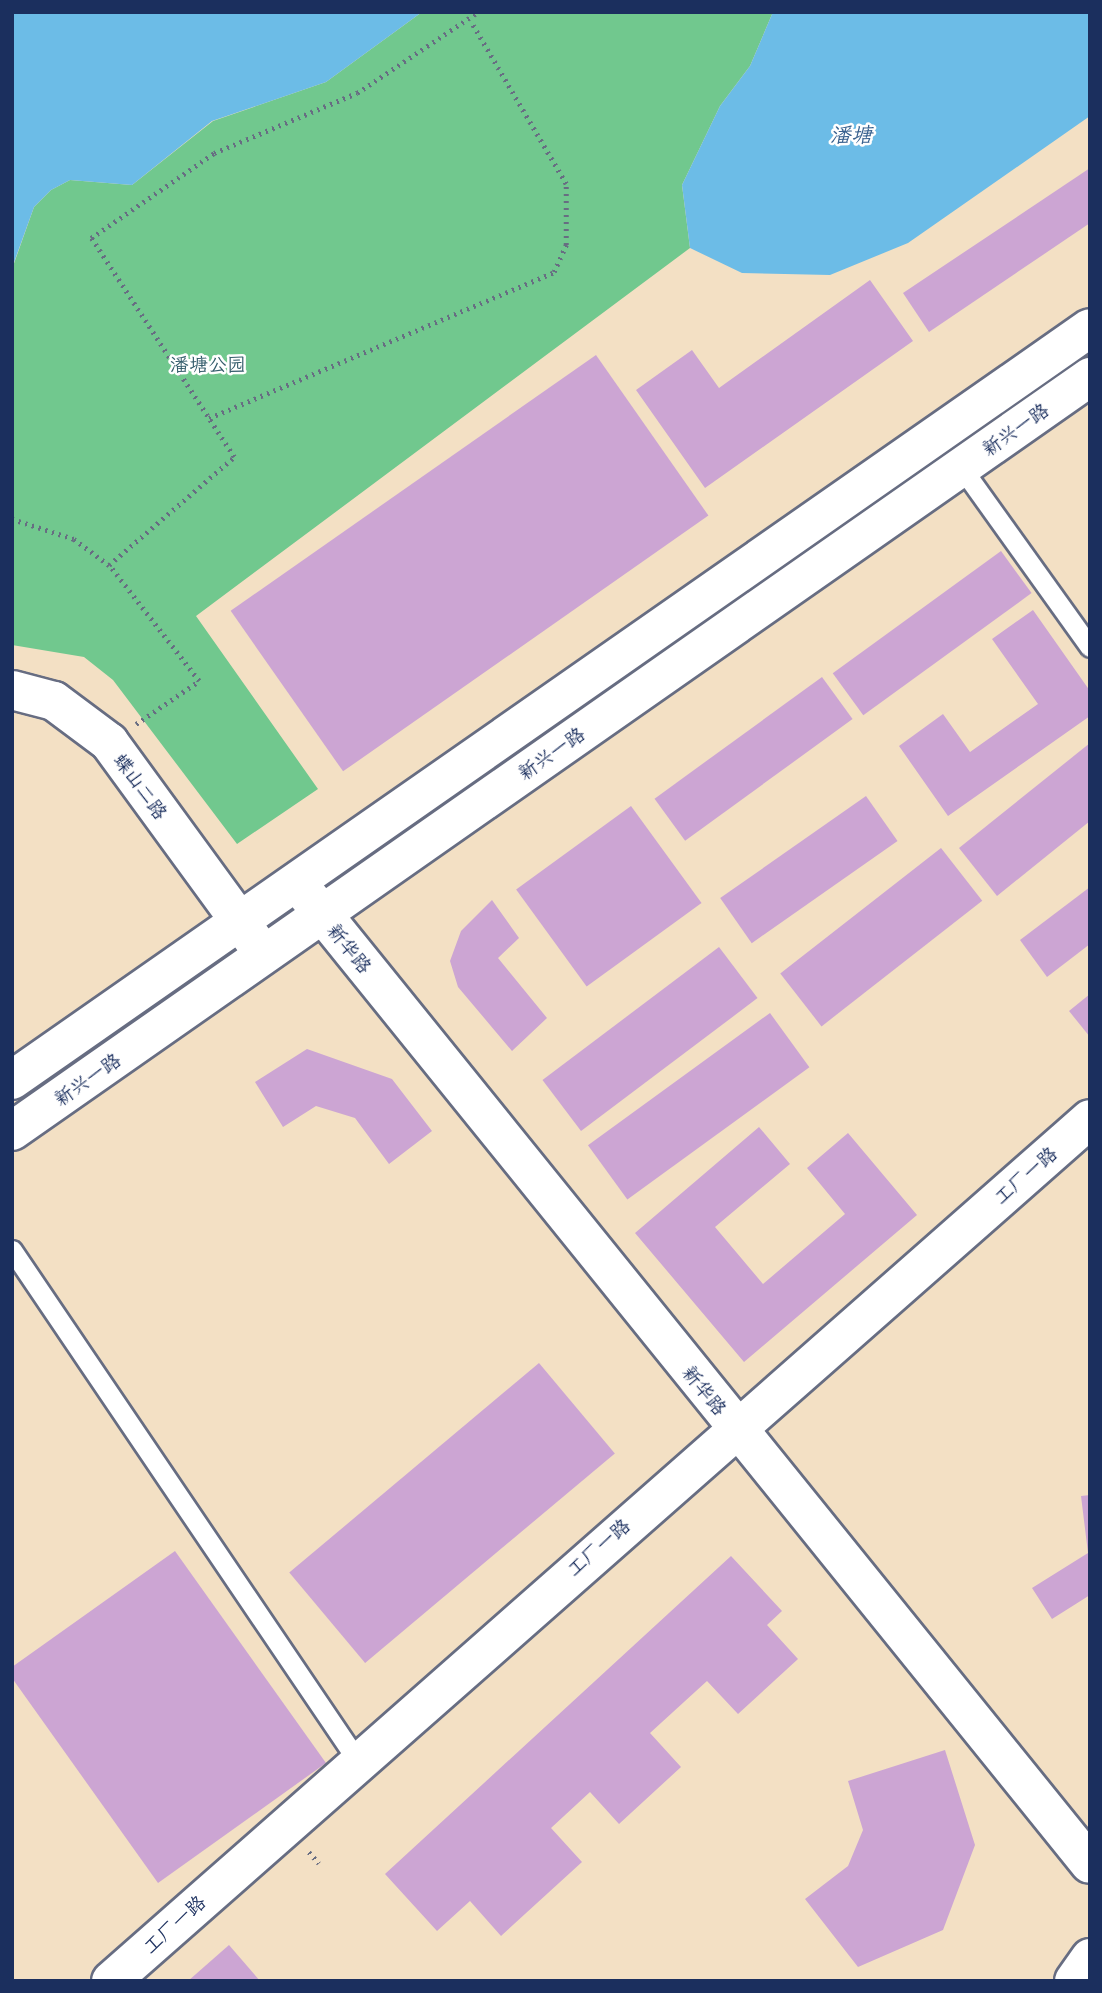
<!DOCTYPE html>
<html>
<head>
<meta charset="utf-8">
<style>
  body { margin:0 }
  #map { position:relative; width:1102px; height:1993px; overflow:hidden; background:#f3e0c4; font-family:Mali,"LXGW WenKai TC",sans-serif }
  div>[style] { position:absolute }
  .green>* { inset:0; background:#71c88e }
  .water>* { inset:0; background:#6cbce7 }
  .building>* { inset:0; background:#cca5d3; transform-origin:0 0 }
  .path>* { height:4.5px; margin-top:-2.25px; transform-origin:0; background:repeating-linear-gradient(90deg,#676d82 0 2px,transparent 0 7px) }
  .roads { filter:drop-shadow(2px 0 #676d82) drop-shadow(-2px 0 #676d82) drop-shadow(0 2px #676d82) drop-shadow(0 -2px #676d82) }
  .lane>* { height:19px; margin:-9.5px; padding:0 9.5px; transform-origin:9.5px; border-radius:9.5px; background:#fff }
  .street>* { height:38px; margin:-19px; padding:0 19px; transform-origin:19px; border-radius:19px; background:#fff }
  .secondary>* { height:38px; margin:-19px; padding:0 19px; transform-origin:19px; border-radius:19px; background:#fff }
  .primary>* { height:38px; margin:-19px; padding:0 19px; transform-origin:19px; border-radius:19px; background:#fff }
  span { translate:-50% -50%; white-space:nowrap; text-align:center; line-height:1.15; -webkit-text-stroke:5px #fff; paint-order:stroke }
  .park-label { font-size:19px; color:#355d6c }
  .street-label { font-size:19px; color:#1b2f5e }
  .water-label { font-size:21px; color:#37608e; font-style:italic }
  .frame { position:absolute; inset:0; border:14px solid #1b2f5e; pointer-events:none }
</style>
</head>
<body>
<div id="map">
  <div class="green">
    <div style="clip-path:polygon(422px 12px,773px 12px,750px 66px,720px 106px,682px 185px,690px 248px,196px 616px,318px 789px,237px 844px,113px 680px,84px 657px,12px 645px,12px 269px,34px 207px,51px 190px,70px 180px,132px 185px,213px 121px,326px 82px)"></div>
  </div>
  <div class="water">
    <div style="clip-path:polygon(12px 12px,422px 12px,326px 82px,212px 121px,132px 185px,70px 180px,51px 190px,34px 207px,12px 268px)"></div>
    <div style="clip-path:polygon(773px 12px,1090px 12px,1090px 116px,908px 243px,830px 275px,742px 273px,690px 248px,682px 185px,720px 106px,750px 66px)"></div>
  </div>
  <div class="building">
    <div style="clip-path:polygon(1090px 168px,1090px 223px,929px 332px,903px 293px)"></div>
    <div style="clip-path:polygon(870px 280px,913px 341px,705px 488px,636px 390px,692px 350px,719px 388px)"></div>
    <div style="left:596px;top:355px;width:196px;height:446px;rotate:55deg"></div>
    <div style="left:1001px;top:551px;width:52px;height:208px;rotate:54deg"></div>
    <div style="clip-path:polygon(1033px 610px,1090px 691px,1090px 716px,948px 816px,899px 746px,943px 714px,970px 752px,1038px 704px,992px 639px)"></div>
    <div style="left:822px;top:677px;width:52px;height:207px;rotate:54deg"></div>
    <div style="clip-path:polygon(1090px 743px,1090px 821px,997px 896px,959px 848px)"></div>
    <div style="left:866px;top:796px;width:55px;height:178px;rotate:55deg"></div>
    <div style="left:631px;top:806px;width:120px;height:142px;rotate:54deg"></div>
    <div style="left:941px;top:848px;width:67px;height:204px;rotate:52deg"></div>
    <div style="clip-path:polygon(1090px 887px,1090px 944px,1047px 977px,1020px 940px)"></div>
    <div style="clip-path:polygon(492px 900px,519px 938px,498px 958px,547px 1018px,512px 1051px,458px 987px,450px 961px,461px 931px)"></div>
    <div style="left:719px;top:947px;width:64px;height:221px;rotate:53deg"></div>
    <div style="clip-path:polygon(1090px 994px,1090px 1037px,1069px 1011px)"></div>
    <div style="left:770px;top:1013px;width:67px;height:225px;rotate:54deg"></div>
    <div style="clip-path:polygon(307px 1049px,392px 1079px,432px 1131px,389px 1164px,355px 1118px,316px 1106px,283px 1127px,255px 1082px)"></div>
    <div style="clip-path:polygon(759px 1127px,790px 1164px,715px 1227px,763px 1284px,845px 1214px,807px 1168px,848px 1133px,917px 1215px,744px 1362px,635px 1233px)"></div>
    <div style="left:539px;top:1363px;width:118px;height:326px;rotate:50deg"></div>
    <div style="clip-path:polygon(1090px 1495px,1090px 1595px,1052px 1619px,1032px 1588px,1088px 1553px,1081px 1496px)"></div>
    <div style="clip-path:polygon(175px 1551px,326px 1763px,158px 1883px,12px 1678px,12px 1667px)"></div>
    <div style="clip-path:polygon(731px 1556px,782px 1611px,767px 1625px,798px 1659px,738px 1714px,707px 1681px,650px 1733px,681px 1767px,619px 1824px,590px 1792px,551px 1828px,582px 1862px,501px 1936px,470px 1901px,437px 1931px,385px 1874px)"></div>
    <div style="clip-path:polygon(945px 1750px,975px 1845px,943px 1930px,858px 1967px,805px 1899px,848px 1866px,863px 1830px,848px 1781px)"></div>
    <div style="clip-path:polygon(229px 1945px,260px 1981px,188px 1981px)"></div>
  </div>
  <div class="path">
    <div style="left:209px;top:418px;width:375px;rotate:-22.9deg"></div>
    <div style="left:554px;top:272px;width:30px;rotate:-66deg"></div>
    <div style="left:566px;top:245px;width:61px;rotate:-90deg"></div>
    <div style="left:566px;top:184px;width:188px;rotate:-120.4deg"></div>
    <div style="left:12px;top:519px;width:65px;rotate:17.9deg"></div>
    <div style="left:74px;top:539px;width:44px;rotate:36.6deg"></div>
    <div style="left:136px;top:724px;width:76px;rotate:-34.3deg"></div>
    <div style="left:199px;top:681px;width:147px;rotate:-127.8deg"></div>
    <div style="left:109px;top:565px;width:165px;rotate:-40.8deg"></div>
    <div style="left:234px;top:457px;width:262px;rotate:-123.1deg"></div>
    <div style="left:91px;top:238px;width:150px;rotate:-34.6deg"></div>
    <div style="left:214px;top:153px;width:155px;rotate:-22.8deg"></div>
    <div style="left:357px;top:93px;width:146px;rotate:-33.8deg"></div>
    <div style="left:309px;top:1852px;width:15px;rotate:48deg"></div>
  </div>
  <div class="roads">
    <div class="lane">
      <div style="left:961px;top:467px;width:221px;rotate:54.4deg"></div>
      <div style="left:12px;top:1250px;width:616px;rotate:55.92deg"></div>
    </div>
    <div class="street">
      <div style="left:111px;top:1981px;width:1304px;rotate:-41.36deg"></div>
    </div>
    <div class="secondary">
      <div style="left:12px;top:690px;width:43px;rotate:14.7deg"></div>
      <div style="left:54px;top:701px;width:69px;rotate:36.7deg"></div>
      <div style="left:109px;top:742px;width:246px;rotate:53.9deg"></div>
      <div style="left:308px;top:896px;width:1244px;rotate:51.07deg"></div>
      <div style="left:12px;top:1080px;width:1314px;rotate:-34.9deg"></div>
      <div style="left:12px;top:1131px;width:1316px;rotate:-34.97deg"></div>
    </div>
    <div class="primary">
      <div style="left:1074px;top:1981px;width:28px;rotate:-55deg"></div>
    </div>
  </div>
  <div class="park-label">
    <span style="left:208px;top:364px">潘塘公园</span>
  </div>
  <div class="street-label">
    <span style="left:1015px;top:429px;rotate:-35deg">新兴一路</span>
    <span style="left:551px;top:753px;rotate:-35deg">新兴一路</span>
    <span style="left:141px;top:786px;rotate:54deg">蝶山二路</span>
    <span style="left:350px;top:948px;rotate:51deg">新华路</span>
    <span style="left:87px;top:1079px;rotate:-35deg">新兴一路</span>
    <span style="left:1025px;top:1175px;rotate:-41deg">工厂一路</span>
    <span style="left:705px;top:1390px;rotate:51deg">新华路</span>
    <span style="left:598px;top:1547px;rotate:-41deg">工厂一路</span>
    <span style="left:174px;top:1924px;rotate:-42deg">工厂一路</span>
  </div>
  <div class="water-label">
    <span style="left:851px;top:134px">潘塘</span>
  </div>
  <div class="frame"></div>
</div>
</body>
</html>
